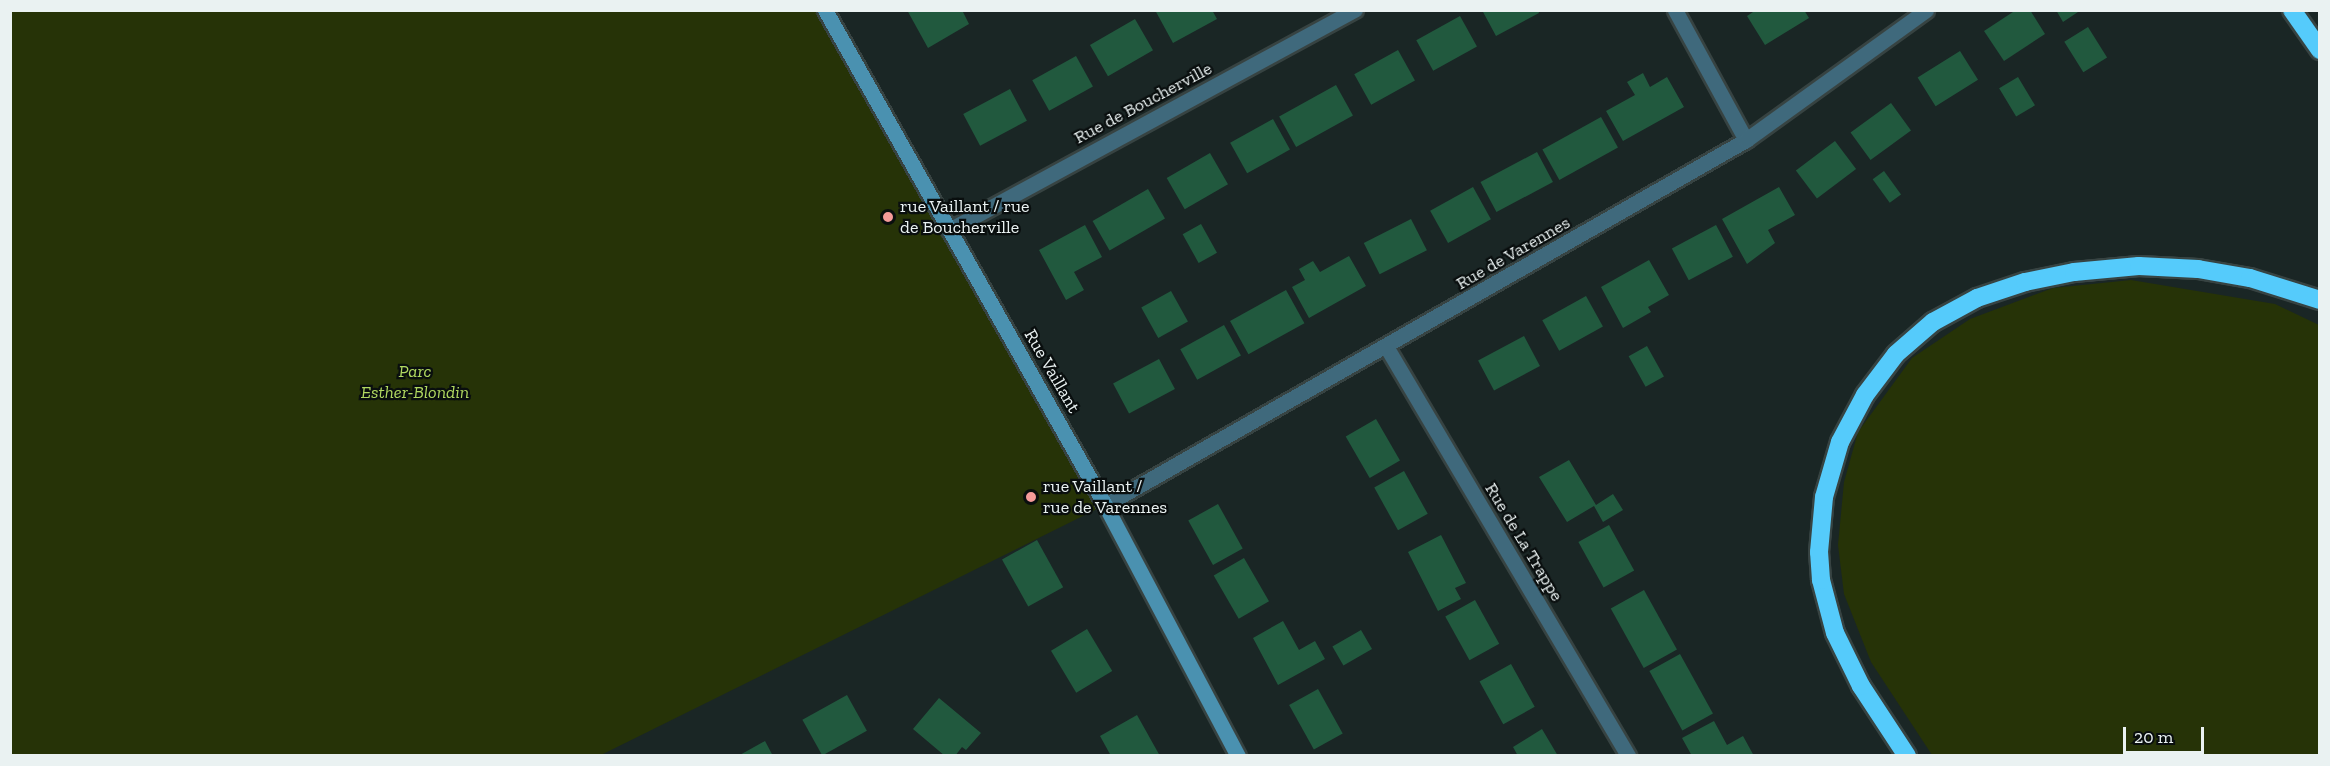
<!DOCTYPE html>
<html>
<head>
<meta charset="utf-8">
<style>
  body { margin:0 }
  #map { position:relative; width:2330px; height:766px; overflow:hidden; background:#1a2625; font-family:"Zilla Slab",serif }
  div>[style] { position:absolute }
  .green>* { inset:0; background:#263307 }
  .building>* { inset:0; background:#21593e; transform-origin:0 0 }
  .roads { filter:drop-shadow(2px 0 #374342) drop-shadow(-2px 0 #374342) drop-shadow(0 2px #374342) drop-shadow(0 -2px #374342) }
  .street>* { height:15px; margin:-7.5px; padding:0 7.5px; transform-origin:7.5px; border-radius:7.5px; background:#3f697c }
  .secondary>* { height:15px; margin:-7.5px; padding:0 7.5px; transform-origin:7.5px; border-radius:7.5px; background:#4a91b0 }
  .highway>* { height:18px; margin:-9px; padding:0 9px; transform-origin:9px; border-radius:9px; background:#55cbfb }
  .dots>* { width:16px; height:16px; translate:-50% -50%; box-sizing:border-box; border:3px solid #090e0e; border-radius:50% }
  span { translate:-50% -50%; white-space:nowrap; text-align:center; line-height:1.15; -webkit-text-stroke:4.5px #090e0e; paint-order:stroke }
  .street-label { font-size:18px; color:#eaf2f2 }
  .poi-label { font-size:18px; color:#eaf2f2 }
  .left { translate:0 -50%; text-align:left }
  .park-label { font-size:18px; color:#b1d960; font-style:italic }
  .frame { position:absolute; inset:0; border:12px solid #eaf2f2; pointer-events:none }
  .scale { position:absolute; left:2123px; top:727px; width:81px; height:27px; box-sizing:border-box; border:3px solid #eaf2f2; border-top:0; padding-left:8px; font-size:18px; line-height:21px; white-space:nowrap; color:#eaf2f2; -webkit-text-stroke:4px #090e0e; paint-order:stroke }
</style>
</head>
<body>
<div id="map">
  <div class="green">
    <div style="clip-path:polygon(10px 11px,825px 11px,1105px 505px,601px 755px,11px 755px)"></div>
    <div style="clip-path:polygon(2131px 280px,2275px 304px,2319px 325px,2319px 755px,1932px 755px,1871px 662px,1844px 594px,1838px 545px,1844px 482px,1858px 432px,1912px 358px,1970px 319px,2053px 288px)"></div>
  </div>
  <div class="building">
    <div style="clip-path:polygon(907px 10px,962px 10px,969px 24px,928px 48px)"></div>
    <div style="clip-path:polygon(1155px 10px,1212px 10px,1217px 19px,1173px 43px)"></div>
    <div style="clip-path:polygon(1482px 10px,1538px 10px,1539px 13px,1496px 36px)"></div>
    <div style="clip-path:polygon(1756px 10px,1804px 10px,1809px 18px,1765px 45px,1747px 16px)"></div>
    <div style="clip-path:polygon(2016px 10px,2030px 10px,2045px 34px,2004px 61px,1984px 31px)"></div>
    <div style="clip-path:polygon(2056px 10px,2081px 10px,2063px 22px)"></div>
    <div style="left:1460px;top:16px;width:35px;height:50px;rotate:61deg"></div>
    <div style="left:1135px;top:19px;width:36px;height:52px;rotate:60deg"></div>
    <div style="left:2088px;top:27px;width:36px;height:28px;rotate:58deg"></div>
    <div style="left:1398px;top:50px;width:35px;height:50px;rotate:61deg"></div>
    <div style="left:1960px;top:51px;width:34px;height:50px;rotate:58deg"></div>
    <div style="left:1076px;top:56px;width:35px;height:50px;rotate:61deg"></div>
    <div style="clip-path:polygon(1643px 73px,1650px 87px,1667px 77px,1684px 107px,1623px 141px,1606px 111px,1635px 95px,1627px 82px)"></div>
    <div style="left:2018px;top:77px;width:33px;height:22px;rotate:59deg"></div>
    <div style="left:1336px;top:85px;width:35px;height:65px;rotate:61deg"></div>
    <div style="left:1010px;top:89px;width:36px;height:53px;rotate:62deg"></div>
    <div style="left:1891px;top:103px;width:34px;height:50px;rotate:54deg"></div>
    <div style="left:1601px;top:117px;width:35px;height:67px;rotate:61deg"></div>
    <div style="left:1273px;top:119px;width:35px;height:49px;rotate:61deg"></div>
    <div style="left:1835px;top:141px;width:35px;height:49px;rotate:53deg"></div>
    <div style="left:1537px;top:152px;width:34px;height:64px;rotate:62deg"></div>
    <div style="left:1210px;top:153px;width:36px;height:50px;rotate:60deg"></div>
    <div style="left:1884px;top:171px;width:29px;height:14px;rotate:54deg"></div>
    <div style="left:1473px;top:187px;width:37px;height:49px;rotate:61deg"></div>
    <div style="clip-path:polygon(1779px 187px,1795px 215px,1768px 230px,1775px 243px,1747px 264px,1722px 219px)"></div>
    <div style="left:1148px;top:189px;width:34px;height:64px;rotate:60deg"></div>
    <div style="left:1411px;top:219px;width:35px;height:53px;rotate:63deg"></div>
    <div style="left:1201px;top:224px;width:33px;height:21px;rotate:61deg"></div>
    <div style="clip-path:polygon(1085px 225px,1102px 257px,1074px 272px,1084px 290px,1066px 300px,1039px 250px)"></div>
    <div style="left:1716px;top:225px;width:36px;height:50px;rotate:62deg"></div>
    <div style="clip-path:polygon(1349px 256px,1366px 286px,1309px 318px,1292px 287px,1305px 280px,1299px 269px,1313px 261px,1320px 272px)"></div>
    <div style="clip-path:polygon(1649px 260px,1669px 295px,1648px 307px,1651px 312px,1623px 328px,1601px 287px)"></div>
    <div style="left:1286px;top:290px;width:38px;height:64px;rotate:61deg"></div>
    <div style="left:1171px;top:291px;width:35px;height:34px;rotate:61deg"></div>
    <div style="left:1586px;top:296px;width:35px;height:50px;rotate:61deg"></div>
    <div style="left:1224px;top:325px;width:35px;height:50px;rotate:61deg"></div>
    <div style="left:1524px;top:336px;width:34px;height:52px;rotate:62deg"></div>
    <div style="left:1647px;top:346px;width:35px;height:21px;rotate:61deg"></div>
    <div style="left:1159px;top:359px;width:34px;height:52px;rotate:62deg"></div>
    <div style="left:1376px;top:419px;width:48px;height:35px;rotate:60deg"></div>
    <div style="clip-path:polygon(1569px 460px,1596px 505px,1613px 494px,1623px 510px,1603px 522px,1594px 506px,1567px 522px,1539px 477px)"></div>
    <div style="left:1404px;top:471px;width:49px;height:34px;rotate:61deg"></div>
    <div style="left:1218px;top:504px;width:51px;height:34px;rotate:61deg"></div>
    <div style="left:1609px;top:525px;width:52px;height:35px;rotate:61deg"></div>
    <div style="clip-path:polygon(1441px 535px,1466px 583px,1455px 588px,1461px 599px,1438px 611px,1408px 552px)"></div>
    <div style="left:1037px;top:540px;width:54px;height:40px;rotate:61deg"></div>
    <div style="left:1244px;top:558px;width:50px;height:35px;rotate:60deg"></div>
    <div style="left:1644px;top:590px;width:68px;height:38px;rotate:61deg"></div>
    <div style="left:1475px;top:600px;width:50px;height:34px;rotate:61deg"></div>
    <div style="clip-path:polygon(1283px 621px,1299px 650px,1315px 641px,1325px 659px,1278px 685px,1253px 638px)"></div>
    <div style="left:1087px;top:629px;width:49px;height:42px;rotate:59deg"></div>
    <div style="left:1361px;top:630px;width:22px;height:33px;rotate:60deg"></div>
    <div style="left:1680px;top:654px;width:68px;height:35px;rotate:61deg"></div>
    <div style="left:1511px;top:664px;width:49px;height:36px;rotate:61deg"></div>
    <div style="left:1318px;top:689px;width:51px;height:33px;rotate:61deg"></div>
    <div style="left:847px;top:695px;width:41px;height:51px;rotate:61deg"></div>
    <div style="clip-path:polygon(939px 698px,981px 733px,966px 750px,962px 747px,955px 756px,945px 756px,913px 729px)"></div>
    <div style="clip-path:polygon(1137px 715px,1160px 756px,1111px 756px,1100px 736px)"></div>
    <div style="clip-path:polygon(1714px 721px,1727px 745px,1743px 736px,1754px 756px,1692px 756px,1682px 738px)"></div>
    <div style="clip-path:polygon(1542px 729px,1558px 756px,1518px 756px,1513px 747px)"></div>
    <div style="clip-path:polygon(765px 741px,773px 756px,738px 756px)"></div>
  </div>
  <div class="roads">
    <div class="street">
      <div style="left:1675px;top:10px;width:148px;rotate:61.4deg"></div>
      <div style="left:949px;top:230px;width:462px;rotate:-28.5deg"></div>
      <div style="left:1387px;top:348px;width:474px;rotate:59.4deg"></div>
      <div style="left:1105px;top:505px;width:738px;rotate:-29.66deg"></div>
      <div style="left:1746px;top:140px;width:222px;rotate:-35.8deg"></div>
    </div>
    <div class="secondary">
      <div style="left:825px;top:10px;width:569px;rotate:60.51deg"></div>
      <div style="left:1105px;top:505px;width:284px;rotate:62.1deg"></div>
    </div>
    <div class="highway">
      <div style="left:2292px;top:10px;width:49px;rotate:55deg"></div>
      <div style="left:1907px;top:756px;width:84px;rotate:-123.3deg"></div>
      <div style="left:1861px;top:686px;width:59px;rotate:-116.1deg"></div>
      <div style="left:1835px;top:633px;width:55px;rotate:-104.8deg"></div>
      <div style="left:1821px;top:580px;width:28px;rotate:-94deg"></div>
      <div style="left:1819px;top:552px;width:55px;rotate:-84.8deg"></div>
      <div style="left:1824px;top:497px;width:57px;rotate:-73.8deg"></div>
      <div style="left:1840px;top:442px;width:53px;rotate:-62deg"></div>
      <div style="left:1865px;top:395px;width:51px;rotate:-52.9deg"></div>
      <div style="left:1896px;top:354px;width:49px;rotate:-40.9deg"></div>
      <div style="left:1933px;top:322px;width:50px;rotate:-28.6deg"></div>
      <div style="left:1977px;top:298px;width:51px;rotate:-18.4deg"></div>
      <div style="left:2025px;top:282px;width:50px;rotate:-11.5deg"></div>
      <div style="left:2074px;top:272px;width:65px;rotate:-5.3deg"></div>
      <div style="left:2139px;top:266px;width:59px;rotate:2.9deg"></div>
      <div style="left:2198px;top:269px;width:53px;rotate:9.8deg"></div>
      <div style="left:2250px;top:278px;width:73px;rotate:17.4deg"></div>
    </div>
  </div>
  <div class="dots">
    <div style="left:888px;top:217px;background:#f59b99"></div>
    <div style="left:1031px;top:497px;background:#f59b99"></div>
  </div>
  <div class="street-label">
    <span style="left:1143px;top:103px;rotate:-28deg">Rue de Boucherville</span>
    <span style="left:1513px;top:253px;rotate:-30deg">Rue de Varennes</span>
    <span style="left:1052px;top:371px;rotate:60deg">Rue Vaillant</span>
    <span style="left:1524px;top:542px;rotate:59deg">Rue de La Trappe</span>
  </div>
  <div class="poi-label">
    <span class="left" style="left:900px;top:217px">rue Vaillant / rue<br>de Boucherville</span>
    <span class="left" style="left:1043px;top:497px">rue Vaillant /<br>rue de Varennes</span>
  </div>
  <div class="park-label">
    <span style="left:415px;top:382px">Parc<br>Esther-Blondin</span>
  </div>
  <div class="frame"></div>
  <div class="scale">20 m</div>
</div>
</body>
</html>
